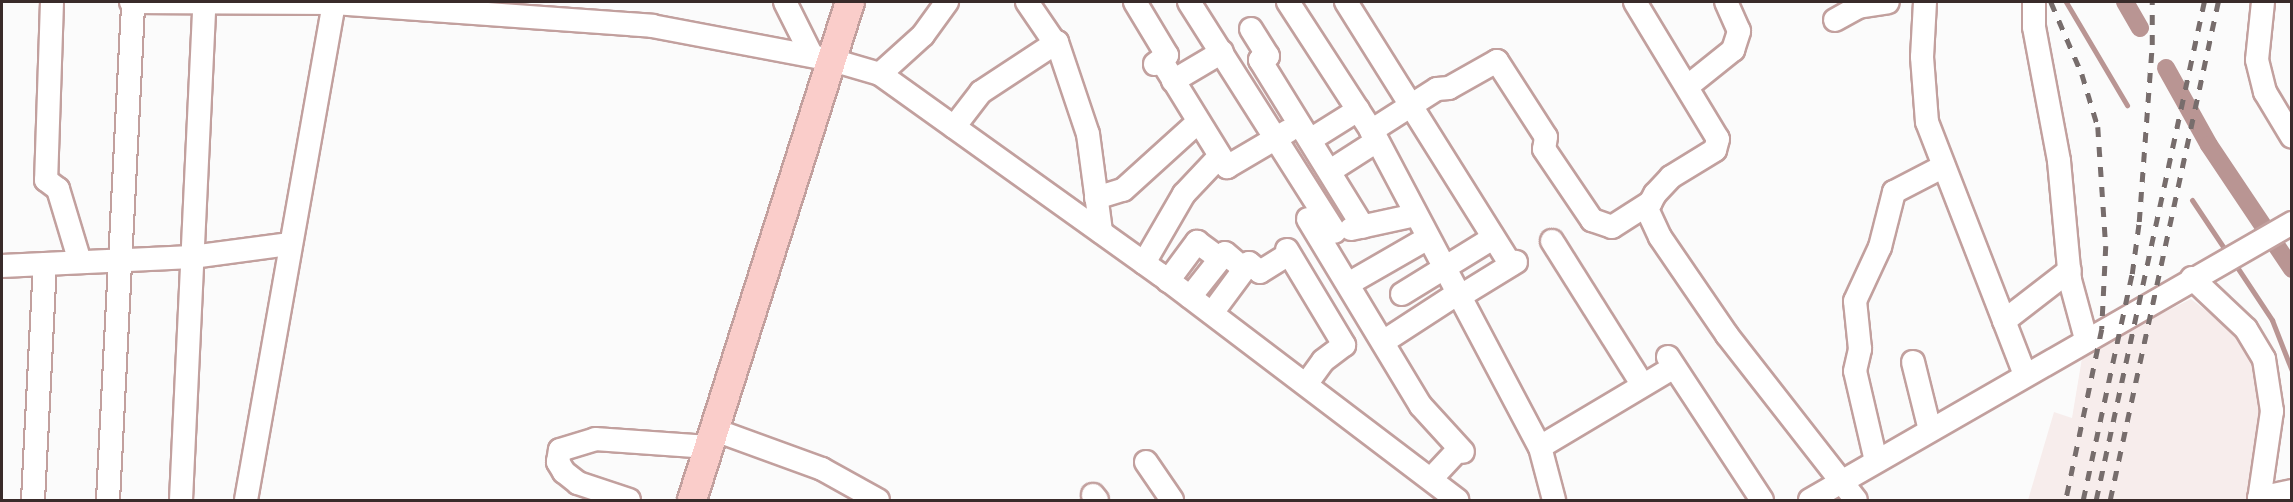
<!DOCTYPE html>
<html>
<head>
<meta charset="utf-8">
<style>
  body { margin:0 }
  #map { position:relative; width:2293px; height:502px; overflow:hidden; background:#fbfbfb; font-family:Manrope,sans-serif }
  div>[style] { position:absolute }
  .built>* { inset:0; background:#f7edec }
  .stream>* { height:5px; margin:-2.5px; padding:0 2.5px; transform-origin:2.5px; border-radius:2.5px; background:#b99593 }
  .canal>* { height:18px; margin:-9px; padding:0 9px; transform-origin:9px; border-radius:9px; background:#b99593 }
  .roads { filter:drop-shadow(2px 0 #c2a09e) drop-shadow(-2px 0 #c2a09e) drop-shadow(0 2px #c2a09e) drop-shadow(0 -2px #c2a09e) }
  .minor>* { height:22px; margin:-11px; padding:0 11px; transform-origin:11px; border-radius:11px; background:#fff }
  .major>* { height:28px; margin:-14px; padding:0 14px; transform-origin:14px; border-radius:14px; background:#facdca }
  .rail>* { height:4.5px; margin-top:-2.25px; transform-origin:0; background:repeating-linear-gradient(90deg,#776d6c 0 10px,transparent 0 20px) }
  span { translate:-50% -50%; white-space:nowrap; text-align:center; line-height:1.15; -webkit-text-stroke:6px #fbfbfb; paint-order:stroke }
  .frame { position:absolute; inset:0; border:3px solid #392b2a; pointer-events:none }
</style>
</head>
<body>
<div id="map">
  <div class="built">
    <div style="clip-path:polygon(2191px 299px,2252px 346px,2260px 429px,2252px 500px,2028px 500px,2054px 412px,2072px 418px,2083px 352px)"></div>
  </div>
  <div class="stream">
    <div style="left:2066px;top:2px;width:120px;rotate:59.4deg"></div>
    <div style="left:2192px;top:200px;width:65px;rotate:56.3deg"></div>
    <div style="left:2233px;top:261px;width:71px;rotate:56.5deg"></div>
    <div style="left:2272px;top:320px;width:55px;rotate:68.6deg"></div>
  </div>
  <div class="canal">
    <div style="left:2125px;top:2px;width:30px;rotate:60deg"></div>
    <div style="left:2166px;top:68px;width:88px;rotate:60.8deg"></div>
    <div style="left:2209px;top:145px;width:149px;rotate:56.2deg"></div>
  </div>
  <div class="roads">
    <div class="minor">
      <div style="left:52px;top:2px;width:178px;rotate:91.9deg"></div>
      <div style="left:46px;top:180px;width:15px;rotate:37deg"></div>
      <div style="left:58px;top:189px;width:76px;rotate:73.2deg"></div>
      <div style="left:131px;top:2px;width:203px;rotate:0.3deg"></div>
      <div style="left:334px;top:3px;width:319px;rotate:4.1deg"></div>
      <div style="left:652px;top:26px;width:183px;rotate:10.7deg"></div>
      <div style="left:832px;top:60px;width:50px;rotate:16.3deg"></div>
      <div style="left:880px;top:74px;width:345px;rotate:35.6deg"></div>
      <div style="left:1161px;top:275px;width:372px;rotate:37.2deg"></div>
      <div style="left:785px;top:2px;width:60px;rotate:63.4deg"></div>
      <div style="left:1027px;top:2px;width:50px;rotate:55.7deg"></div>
      <div style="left:1135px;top:2px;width:62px;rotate:58.9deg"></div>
      <div style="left:1167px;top:55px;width:15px;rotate:143deg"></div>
      <div style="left:1189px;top:2px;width:272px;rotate:57.6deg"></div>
      <div style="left:1288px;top:2px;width:160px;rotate:57deg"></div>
      <div style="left:1375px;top:136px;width:352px;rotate:62.1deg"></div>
      <div style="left:1540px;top:447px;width:55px;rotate:75.2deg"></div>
      <div style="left:1346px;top:2px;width:310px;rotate:57.9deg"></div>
      <div style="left:1635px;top:2px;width:160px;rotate:58.8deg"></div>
      <div style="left:1718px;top:139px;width:11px;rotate:105deg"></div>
      <div style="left:1715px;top:150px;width:52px;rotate:148.5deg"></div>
      <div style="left:1671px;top:177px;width:23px;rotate:133deg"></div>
      <div style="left:1655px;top:194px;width:17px;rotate:118deg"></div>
      <div style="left:1647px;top:209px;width:31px;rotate:65deg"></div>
      <div style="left:1660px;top:237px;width:119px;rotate:55.6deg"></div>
      <div style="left:1727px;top:335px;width:209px;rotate:52deg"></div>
      <div style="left:1925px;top:2px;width:55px;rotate:93.1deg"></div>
      <div style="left:1922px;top:57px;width:65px;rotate:85.6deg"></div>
      <div style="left:1927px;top:122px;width:271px;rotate:68.8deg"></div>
      <div style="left:2034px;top:2px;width:25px;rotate:90deg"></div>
      <div style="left:2034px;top:27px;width:136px;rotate:79.4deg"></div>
      <div style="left:2059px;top:161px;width:120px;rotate:84.7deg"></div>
      <div style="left:2070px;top:280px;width:61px;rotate:74.8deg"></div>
      <div style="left:2263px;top:2px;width:58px;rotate:95.9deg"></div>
      <div style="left:2257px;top:60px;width:33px;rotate:76deg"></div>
      <div style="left:2265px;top:92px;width:52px;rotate:59deg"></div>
      <div style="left:1835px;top:20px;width:26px;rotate:-29deg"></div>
      <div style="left:1858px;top:7px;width:30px;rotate:-9deg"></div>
      <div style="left:1251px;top:29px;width:32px;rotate:58deg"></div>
      <div style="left:1268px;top:56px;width:9px;rotate:153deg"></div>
      <div style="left:1260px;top:60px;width:196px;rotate:58.3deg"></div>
      <div style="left:1161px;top:60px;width:126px;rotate:58.3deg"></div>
      <div style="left:1227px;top:167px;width:71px;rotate:-30.5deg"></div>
      <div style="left:880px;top:74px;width:58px;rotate:-42.2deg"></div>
      <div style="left:923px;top:35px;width:41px;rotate:-54deg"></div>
      <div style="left:1173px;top:81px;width:57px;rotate:-30.6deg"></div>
      <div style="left:1688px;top:86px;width:58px;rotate:-38.7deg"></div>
      <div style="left:1733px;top:50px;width:20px;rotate:-72deg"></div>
      <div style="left:1739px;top:31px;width:32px;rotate:-114deg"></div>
      <div style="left:954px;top:127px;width:44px;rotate:-52.4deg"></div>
      <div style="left:981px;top:92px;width:91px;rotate:-33.3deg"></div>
      <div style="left:1057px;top:42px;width:97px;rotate:71.4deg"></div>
      <div style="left:1088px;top:134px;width:99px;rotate:82.4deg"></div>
      <div style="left:1371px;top:131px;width:78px;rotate:-32.5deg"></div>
      <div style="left:1437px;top:89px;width:12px;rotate:-5deg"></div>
      <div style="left:1449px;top:88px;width:55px;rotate:-29.4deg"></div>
      <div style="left:1497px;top:61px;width:90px;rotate:57.2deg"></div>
      <div style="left:1546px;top:137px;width:12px;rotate:99deg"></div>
      <div style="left:1544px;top:149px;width:86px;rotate:55.9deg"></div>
      <div style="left:1592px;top:220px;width:21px;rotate:19deg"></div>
      <div style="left:1612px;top:227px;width:46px;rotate:-32.7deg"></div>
      <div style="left:1310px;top:140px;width:57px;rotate:-32deg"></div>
      <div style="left:1330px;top:171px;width:56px;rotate:-32.6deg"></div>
      <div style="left:1096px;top:198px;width:28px;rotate:-17deg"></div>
      <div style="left:1123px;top:190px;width:100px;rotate:-42.2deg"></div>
      <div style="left:1308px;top:219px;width:218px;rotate:58.9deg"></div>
      <div style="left:1421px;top:406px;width:62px;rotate:47.6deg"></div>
      <div style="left:1351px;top:229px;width:66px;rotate:-12.2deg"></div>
      <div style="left:1552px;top:241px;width:169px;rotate:57.8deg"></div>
      <div style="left:1287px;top:250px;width:111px;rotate:59deg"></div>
      <div style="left:1344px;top:345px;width:26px;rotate:143deg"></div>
      <div style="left:1323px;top:361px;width:29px;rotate:126deg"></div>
      <div style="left:1144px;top:263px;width:80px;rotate:-59.9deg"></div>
      <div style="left:1184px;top:194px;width:50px;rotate:-46.6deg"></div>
      <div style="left:2px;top:266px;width:190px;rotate:-2.7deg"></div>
      <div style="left:192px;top:257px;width:99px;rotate:-7.6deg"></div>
      <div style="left:2192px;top:278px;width:74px;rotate:43.4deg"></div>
      <div style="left:2246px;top:329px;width:35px;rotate:59deg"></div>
      <div style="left:2264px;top:359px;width:53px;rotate:81.3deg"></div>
      <div style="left:2272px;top:411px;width:90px;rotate:98.3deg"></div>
      <div style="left:1168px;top:281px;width:49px;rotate:-53.4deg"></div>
      <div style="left:1197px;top:242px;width:29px;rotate:36deg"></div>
      <div style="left:1348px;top:284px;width:92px;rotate:-29.9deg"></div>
      <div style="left:1402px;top:294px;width:107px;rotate:-31.6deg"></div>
      <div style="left:1190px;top:297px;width:56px;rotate:-51.5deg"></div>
      <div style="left:1225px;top:253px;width:25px;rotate:40deg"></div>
      <div style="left:1459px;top:297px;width:67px;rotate:-31.6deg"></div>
      <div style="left:1212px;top:313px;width:62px;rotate:-53.5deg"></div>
      <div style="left:1249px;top:263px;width:14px;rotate:39deg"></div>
      <div style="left:1260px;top:272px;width:34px;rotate:-32deg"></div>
      <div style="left:2004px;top:321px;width:83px;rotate:-37.7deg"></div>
      <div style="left:1383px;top:342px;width:88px;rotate:-33deg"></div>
      <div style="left:1668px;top:357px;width:171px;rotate:56.7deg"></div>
      <div style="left:1913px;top:362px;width:70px;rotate:76deg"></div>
      <div style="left:715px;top:430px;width:114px;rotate:20deg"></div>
      <div style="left:822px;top:469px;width:64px;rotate:29deg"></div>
      <div style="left:1540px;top:447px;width:156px;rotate:-30.8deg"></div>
      <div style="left:1876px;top:461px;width:92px;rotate:-103.1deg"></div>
      <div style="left:1855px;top:371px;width:23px;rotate:-77deg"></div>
      <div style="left:1860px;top:349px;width:48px;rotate:-95.9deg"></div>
      <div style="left:1855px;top:301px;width:60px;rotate:-65.2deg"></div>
      <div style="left:1880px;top:247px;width:57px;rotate:-75.7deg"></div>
      <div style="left:1894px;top:192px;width:56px;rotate:-27.5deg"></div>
      <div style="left:1146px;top:462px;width:46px;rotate:55.6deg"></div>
      <div style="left:1431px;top:479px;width:41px;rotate:-47deg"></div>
      <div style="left:1093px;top:495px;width:6px;rotate:51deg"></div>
      <div style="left:2259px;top:498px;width:34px;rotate:-12deg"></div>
      <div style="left:33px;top:500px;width:236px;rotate:-87.1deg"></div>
      <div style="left:108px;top:500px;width:499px;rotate:-87.1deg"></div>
      <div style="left:181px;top:500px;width:496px;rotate:-87.3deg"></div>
      <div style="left:246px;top:500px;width:505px;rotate:-79.96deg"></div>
      <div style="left:629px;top:500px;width:54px;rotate:-161.6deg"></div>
      <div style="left:578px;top:483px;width:18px;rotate:-142deg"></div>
      <div style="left:564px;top:472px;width:12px;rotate:-121deg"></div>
      <div style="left:558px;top:462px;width:12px;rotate:-81deg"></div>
      <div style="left:560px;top:450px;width:37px;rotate:-17deg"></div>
      <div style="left:595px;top:439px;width:114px;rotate:4deg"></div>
      <div style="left:1810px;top:500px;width:556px;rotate:-29.89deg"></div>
    </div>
    <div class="major">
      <div style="left:692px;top:500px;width:522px;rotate:-72.4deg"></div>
    </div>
  </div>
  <div class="rail">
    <div style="left:2051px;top:2px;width:78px;rotate:66.7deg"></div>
    <div style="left:2082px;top:74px;width:55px;rotate:73.2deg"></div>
    <div style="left:2098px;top:127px;width:119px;rotate:86.2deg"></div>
    <div style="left:2106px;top:246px;width:83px;rotate:92.8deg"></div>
    <div style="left:2102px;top:329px;width:175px;rotate:101.9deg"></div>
    <div style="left:2083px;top:500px;width:231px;rotate:-77.8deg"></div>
    <div style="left:2132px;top:274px;width:52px;rotate:-82.3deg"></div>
    <div style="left:2139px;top:222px;width:177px;rotate:-85.8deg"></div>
    <div style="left:2152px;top:45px;width:43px;rotate:-90deg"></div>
    <div style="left:2096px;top:500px;width:510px;rotate:-77.76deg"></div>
    <div style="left:2110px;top:500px;width:510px;rotate:-77.76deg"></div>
  </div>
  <div class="frame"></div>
</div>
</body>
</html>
